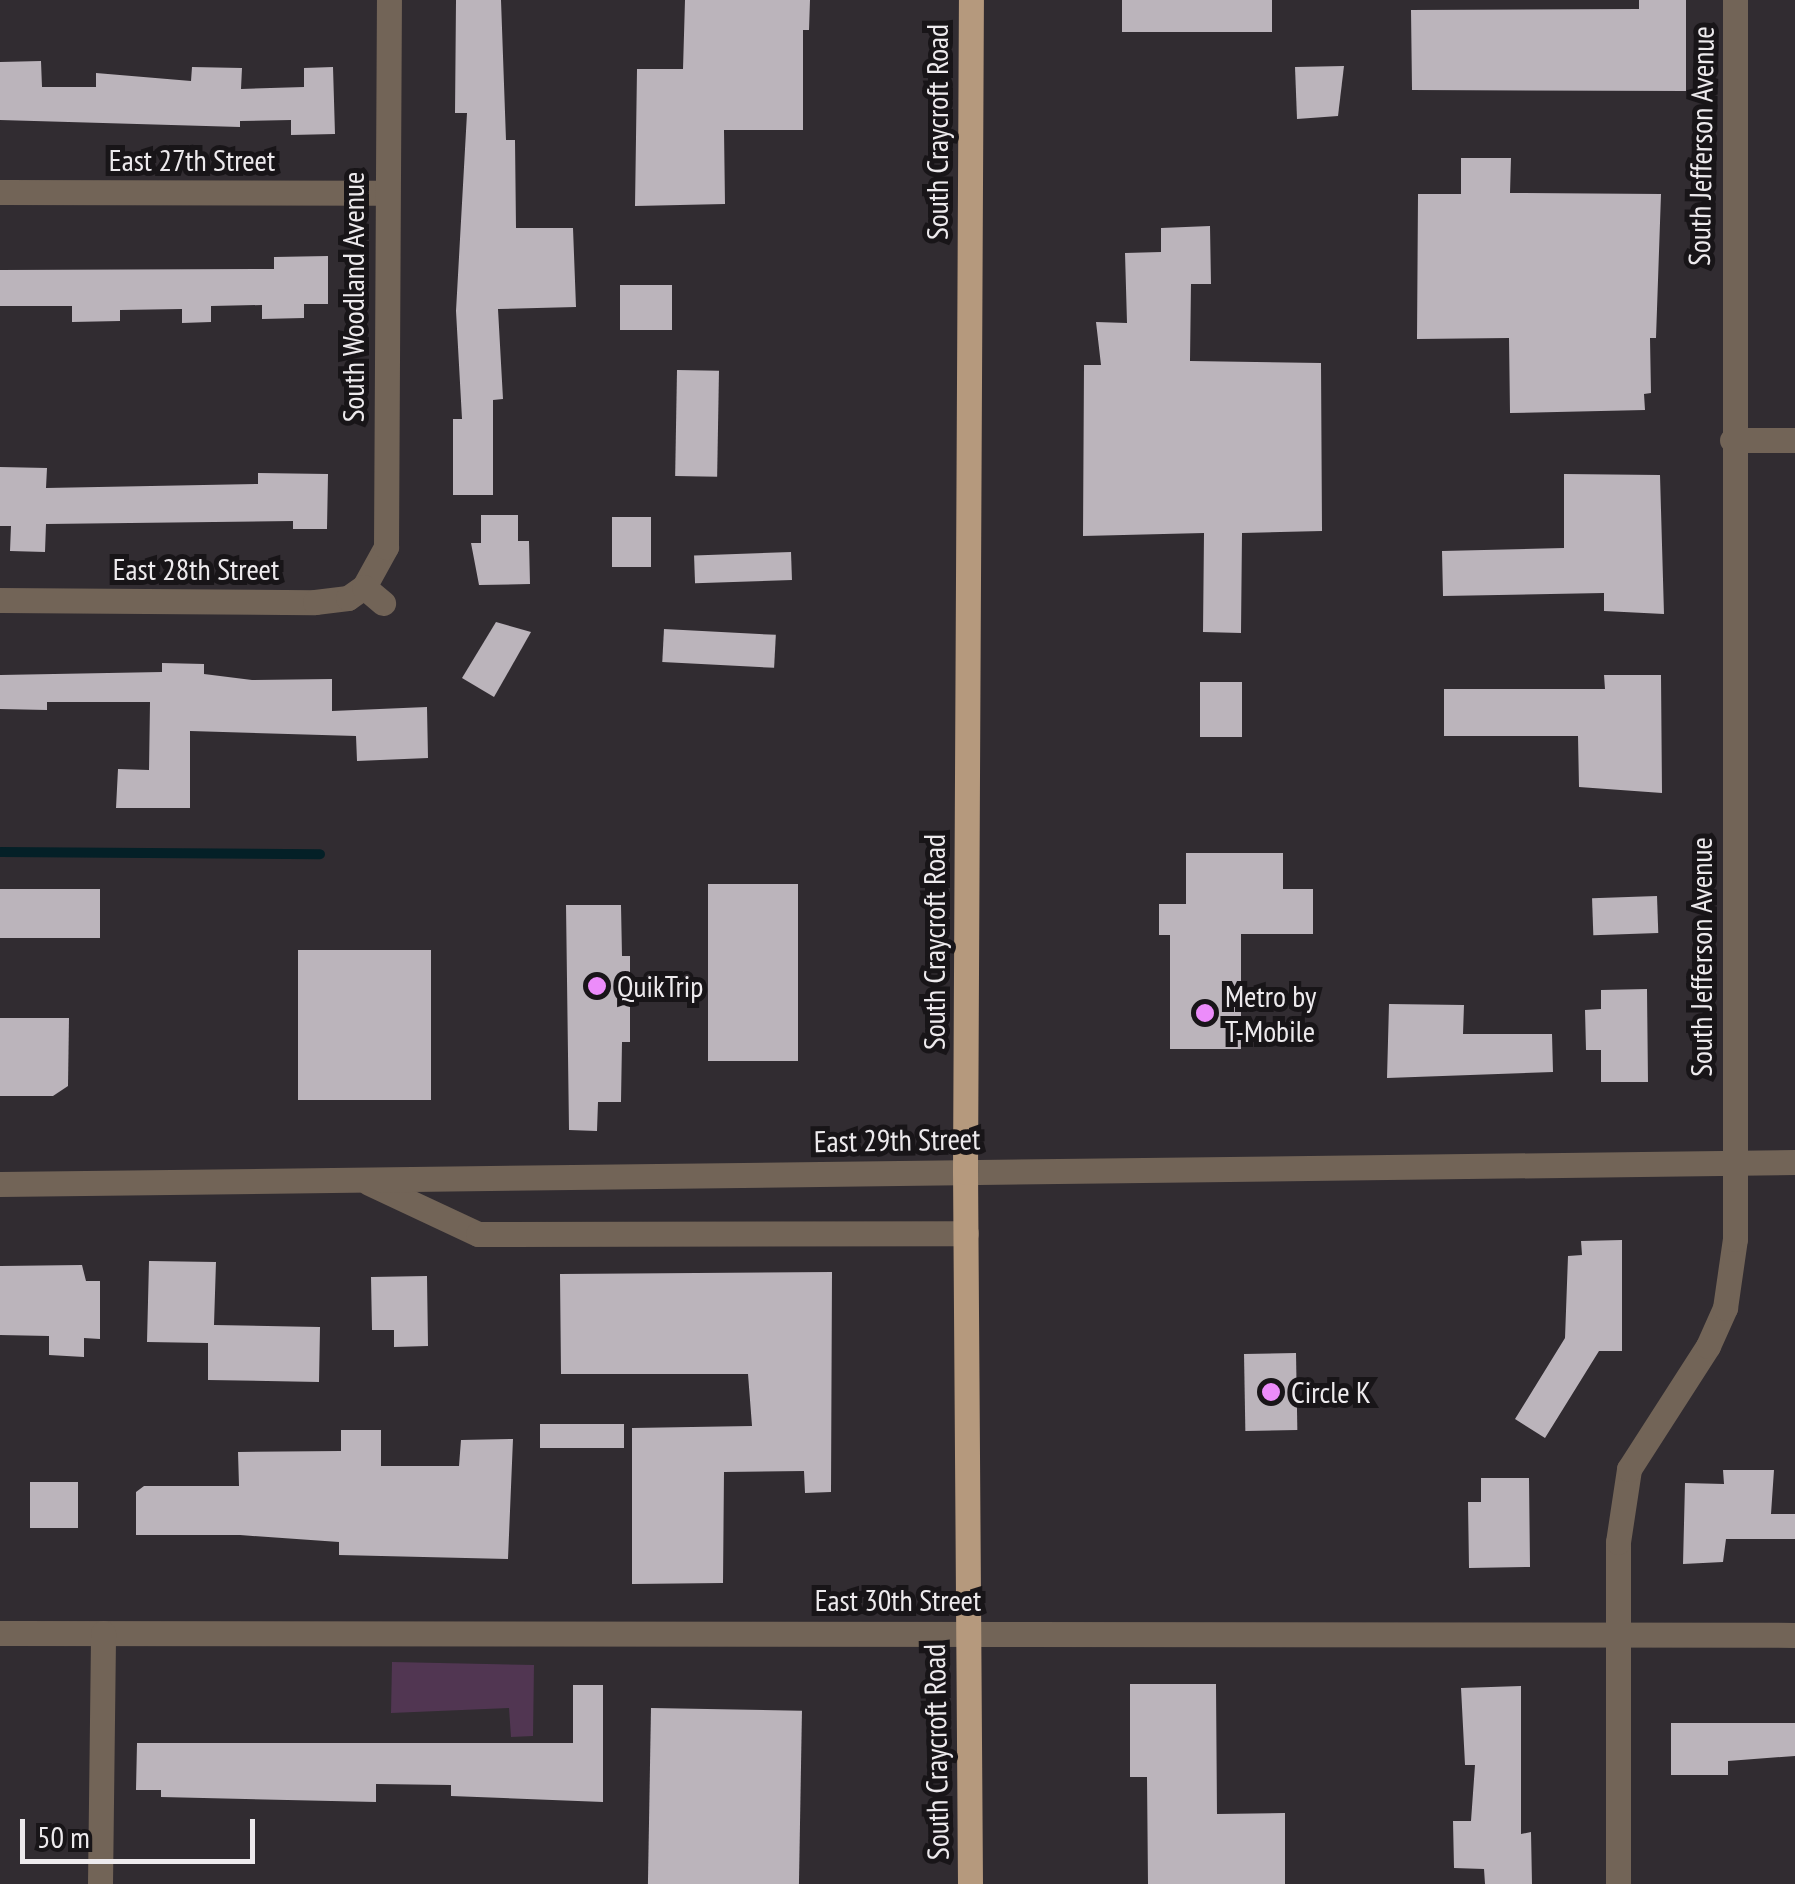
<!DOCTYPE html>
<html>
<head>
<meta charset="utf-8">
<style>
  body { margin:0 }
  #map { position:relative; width:1795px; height:1884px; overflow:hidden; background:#312c31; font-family:"PT Sans Narrow",sans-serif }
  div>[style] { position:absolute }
  .green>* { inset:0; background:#513652 }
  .stream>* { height:10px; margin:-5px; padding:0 5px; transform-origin:5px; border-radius:5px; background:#042027 }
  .building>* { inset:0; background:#bbb4bb; transform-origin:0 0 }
  .minor>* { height:25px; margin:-12.5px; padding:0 12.5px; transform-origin:12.5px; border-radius:12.5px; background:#726457 }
  .major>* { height:25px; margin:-12.5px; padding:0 12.5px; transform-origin:12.5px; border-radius:12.5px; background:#b5997d }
  .dots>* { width:28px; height:28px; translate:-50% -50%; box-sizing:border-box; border:5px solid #181518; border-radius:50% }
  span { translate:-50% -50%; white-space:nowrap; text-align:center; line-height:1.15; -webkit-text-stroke:10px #181518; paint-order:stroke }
  .street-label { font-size:30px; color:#edeaed }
  .poi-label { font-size:30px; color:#edeaed }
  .left { translate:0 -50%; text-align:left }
  .scale { position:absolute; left:20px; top:1819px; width:235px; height:45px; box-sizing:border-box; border:5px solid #edeaed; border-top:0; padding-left:12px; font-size:30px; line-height:35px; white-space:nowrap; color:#edeaed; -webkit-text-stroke:8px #181518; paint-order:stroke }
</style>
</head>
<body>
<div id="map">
  <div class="green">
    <div style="clip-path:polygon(392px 1662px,534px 1665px,533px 1736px,511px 1737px,509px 1708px,391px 1713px)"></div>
  </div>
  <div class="stream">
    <div style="left:0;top:852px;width:320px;rotate:0.4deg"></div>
  </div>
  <div class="building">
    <div style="clip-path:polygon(456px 0,501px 0,506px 140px,515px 140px,516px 228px,573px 228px,576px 307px,498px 309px,503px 399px,493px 400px,493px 495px,453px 495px,453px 419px,462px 419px,456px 311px,467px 113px,455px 113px)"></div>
    <div style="clip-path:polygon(685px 0,810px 0,809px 30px,803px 30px,803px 130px,724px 130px,725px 204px,635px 206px,637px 69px,683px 69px)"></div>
    <div style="left:1122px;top:0;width:150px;height:32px"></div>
    <div style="clip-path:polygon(1639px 0,1686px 0,1686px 91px,1412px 90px,1411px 10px,1639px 9px)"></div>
    <div style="clip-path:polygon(41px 61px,42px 87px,96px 87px,96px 73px,191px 81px,192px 67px,242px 68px,241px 89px,304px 87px,304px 68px,333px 67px,335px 134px,291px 135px,291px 120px,240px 121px,240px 127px,0 120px,0 62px)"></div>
    <div style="clip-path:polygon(1344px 66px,1338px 116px,1297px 119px,1295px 67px)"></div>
    <div style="clip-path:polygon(1461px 158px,1511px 158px,1510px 193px,1661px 194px,1656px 338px,1650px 338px,1651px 393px,1644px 394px,1645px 410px,1510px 413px,1509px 338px,1417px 339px,1418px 194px,1461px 194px)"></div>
    <div style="clip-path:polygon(1210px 226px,1211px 284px,1191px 284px,1190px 361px,1321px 363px,1322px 531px,1242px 533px,1241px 633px,1203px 632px,1204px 533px,1083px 536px,1084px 365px,1101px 365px,1096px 322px,1127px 323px,1125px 253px,1161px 252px,1161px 228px)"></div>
    <div style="clip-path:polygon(328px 256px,328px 304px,304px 304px,304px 318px,262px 319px,262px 305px,211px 306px,211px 322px,182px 323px,182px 309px,120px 310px,120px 321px,72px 322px,72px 306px,0 306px,0 270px,274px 269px,274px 257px)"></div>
    <div style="left:620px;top:285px;width:52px;height:45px"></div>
    <div style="left:677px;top:370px;width:42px;height:106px;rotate:1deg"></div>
    <div style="clip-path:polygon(0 467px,47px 468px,46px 488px,258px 484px,258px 473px,328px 474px,327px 529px,293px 529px,293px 521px,46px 524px,45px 552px,10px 551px,11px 526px,0 526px)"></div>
    <div style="clip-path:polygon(1564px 474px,1660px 475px,1664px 614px,1604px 611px,1604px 593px,1443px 596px,1442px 551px,1564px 548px)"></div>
    <div style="clip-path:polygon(481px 515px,518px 515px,518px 541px,529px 541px,530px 584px,479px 585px,471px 543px,481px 543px)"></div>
    <div style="left:612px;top:517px;width:39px;height:50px"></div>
    <div style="left:791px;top:552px;width:28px;height:97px;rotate:88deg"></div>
    <div style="clip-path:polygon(496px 622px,531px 632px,494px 697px,462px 678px)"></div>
    <div style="left:664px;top:629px;width:112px;height:33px;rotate:3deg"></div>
    <div style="clip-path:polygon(162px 663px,204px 664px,204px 674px,252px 680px,332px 679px,332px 711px,427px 707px,428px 758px,357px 761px,356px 736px,190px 731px,190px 808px,116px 808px,118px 769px,149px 770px,150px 702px,47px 702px,47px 710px,0 709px,0 675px,162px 672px)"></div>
    <div style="clip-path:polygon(1604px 675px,1661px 675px,1662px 793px,1579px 787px,1578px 736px,1444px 736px,1444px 689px,1605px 689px)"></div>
    <div style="left:1200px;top:682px;width:42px;height:55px"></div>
    <div style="clip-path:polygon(1186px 853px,1283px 853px,1283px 889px,1313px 889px,1313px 934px,1241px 934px,1241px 1049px,1170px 1049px,1170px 935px,1159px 935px,1159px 904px,1186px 904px)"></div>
    <div style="left:708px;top:884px;width:90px;height:177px"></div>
    <div style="left:0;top:889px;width:100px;height:49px"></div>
    <div style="left:1657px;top:896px;width:37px;height:65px;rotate:88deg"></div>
    <div style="clip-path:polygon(566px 905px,621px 905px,622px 956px,630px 956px,630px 1042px,622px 1042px,621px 1102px,598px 1102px,597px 1131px,569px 1130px)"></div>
    <div style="left:298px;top:950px;width:133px;height:150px"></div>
    <div style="clip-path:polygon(1647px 989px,1648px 1082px,1601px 1082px,1601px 1050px,1586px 1050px,1585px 1010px,1601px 1009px,1601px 990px)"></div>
    <div style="clip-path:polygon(1389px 1004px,1464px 1005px,1463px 1034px,1552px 1034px,1553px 1072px,1387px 1078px)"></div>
    <div style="clip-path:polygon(0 1018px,69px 1018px,68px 1086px,53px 1096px,0 1096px)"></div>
    <div style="clip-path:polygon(1622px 1240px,1622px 1351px,1599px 1351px,1545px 1438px,1515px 1419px,1565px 1338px,1568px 1256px,1582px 1255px,1581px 1241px)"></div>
    <div style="clip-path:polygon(149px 1261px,216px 1262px,214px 1325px,320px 1327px,319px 1382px,208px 1380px,208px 1343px,147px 1342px)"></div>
    <div style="clip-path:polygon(82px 1265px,86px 1281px,100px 1281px,100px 1339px,84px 1338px,84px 1357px,49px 1355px,49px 1336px,0 1335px,0 1266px)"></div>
    <div style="clip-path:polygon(832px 1272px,831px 1492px,805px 1493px,804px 1471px,724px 1472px,723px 1583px,632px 1584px,632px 1428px,752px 1426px,748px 1374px,561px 1374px,560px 1274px)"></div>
    <div style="clip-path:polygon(427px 1276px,428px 1346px,394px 1347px,394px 1330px,372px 1330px,371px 1277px)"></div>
    <div style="left:1296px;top:1353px;width:77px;height:52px;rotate:89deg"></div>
    <div style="left:624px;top:1424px;width:24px;height:84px;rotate:90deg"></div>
    <div style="clip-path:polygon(341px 1430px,381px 1430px,381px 1466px,459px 1466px,461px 1440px,513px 1439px,508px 1559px,339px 1555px,339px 1542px,240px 1535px,136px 1535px,136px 1492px,144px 1486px,239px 1486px,238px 1452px,341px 1451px)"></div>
    <div style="clip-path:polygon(1723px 1470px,1774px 1470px,1771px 1514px,1795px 1514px,1795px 1539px,1726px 1539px,1723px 1562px,1683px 1564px,1685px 1483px,1724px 1484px)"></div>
    <div style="clip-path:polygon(1481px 1478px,1529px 1478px,1530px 1567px,1469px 1568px,1468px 1502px,1481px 1502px)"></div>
    <div style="left:30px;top:1482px;width:48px;height:46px"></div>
    <div style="clip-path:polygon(1130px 1684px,1216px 1684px,1217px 1814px,1285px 1813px,1285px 1884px,1148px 1884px,1147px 1777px,1130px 1777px)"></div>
    <div style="clip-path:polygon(573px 1685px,603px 1685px,603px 1802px,451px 1796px,451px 1785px,376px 1784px,376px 1802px,161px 1797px,161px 1790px,136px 1790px,137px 1743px,573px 1743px)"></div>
    <div style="clip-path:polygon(1521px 1686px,1521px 1834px,1531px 1832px,1532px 1884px,1485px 1884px,1484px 1869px,1454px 1868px,1453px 1821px,1471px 1821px,1475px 1765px,1465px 1765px,1461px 1688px)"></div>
    <div style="left:651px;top:1708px;width:151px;height:176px;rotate:1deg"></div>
    <div style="clip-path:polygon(1671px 1723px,1795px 1723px,1795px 1756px,1728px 1761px,1728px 1775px,1671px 1775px)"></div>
  </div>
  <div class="minor">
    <div style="left:0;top:192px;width:384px;rotate:0.1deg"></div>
    <div style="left:1732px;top:440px;width:63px"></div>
    <div style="left:364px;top:587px;width:46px;rotate:-61.2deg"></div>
    <div style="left:386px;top:547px;width:547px;rotate:-89.69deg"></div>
    <div style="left:0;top:600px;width:315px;rotate:0.4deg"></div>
    <div style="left:315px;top:602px;width:33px;rotate:-7deg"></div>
    <div style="left:348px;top:598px;width:19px;rotate:-35deg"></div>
    <div style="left:364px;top:587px;width:25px;rotate:40deg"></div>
    <div style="left:369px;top:1183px;width:120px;rotate:25.1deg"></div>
    <div style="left:478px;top:1234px;width:488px;rotate:-0.1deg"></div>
    <div style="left:0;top:1184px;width:1795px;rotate:-0.7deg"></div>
    <div style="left:0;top:1633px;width:1795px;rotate:0.06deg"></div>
    <div style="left:100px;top:1884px;width:251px;rotate:-89.3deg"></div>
    <div style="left:1618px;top:1884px;width:342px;rotate:-90deg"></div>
    <div style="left:1618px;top:1542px;width:74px;rotate:-81.4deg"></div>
    <div style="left:1629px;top:1469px;width:146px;rotate:-57.3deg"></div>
    <div style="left:1708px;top:1346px;width:42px;rotate:-65.9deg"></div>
    <div style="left:1725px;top:1308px;width:70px;rotate:-81.8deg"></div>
    <div style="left:1735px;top:1239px;width:1239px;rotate:-90deg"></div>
  </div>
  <div class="major">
    <div style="left:970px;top:1884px;width:712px;rotate:-90.4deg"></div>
    <div style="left:965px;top:1172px;width:1172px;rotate:-89.71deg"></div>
  </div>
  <div class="dots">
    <div style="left:597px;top:986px;background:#ec8cfa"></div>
    <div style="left:1205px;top:1013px;background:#ec8cfa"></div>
    <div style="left:1271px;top:1392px;background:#ec8cfa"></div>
  </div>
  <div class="street-label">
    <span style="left:937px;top:132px;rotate:-90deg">South Craycroft Road</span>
    <span style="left:1701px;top:146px;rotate:-89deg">South Jefferson Avenue</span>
    <span style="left:192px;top:160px">East 27th Street</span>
    <span style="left:353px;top:297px;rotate:-90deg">South Woodland Avenue</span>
    <span style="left:196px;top:569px">East 28th Street</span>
    <span style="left:934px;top:942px;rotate:-90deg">South Craycroft Road</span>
    <span style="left:1701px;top:957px;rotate:-90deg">South Jefferson Avenue</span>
    <span style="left:897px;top:1140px;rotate:-1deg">East 29th Street</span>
    <span style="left:898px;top:1600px">East 30th Street</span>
    <span style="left:936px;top:1752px;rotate:-91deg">South Craycroft Road</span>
  </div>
  <div class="poi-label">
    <span class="left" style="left:617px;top:986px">QuikTrip</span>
    <span class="left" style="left:1225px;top:1013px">Metro by<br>T-Mobile</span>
    <span class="left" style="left:1291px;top:1392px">Circle K</span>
  </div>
  <div class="scale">50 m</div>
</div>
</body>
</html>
